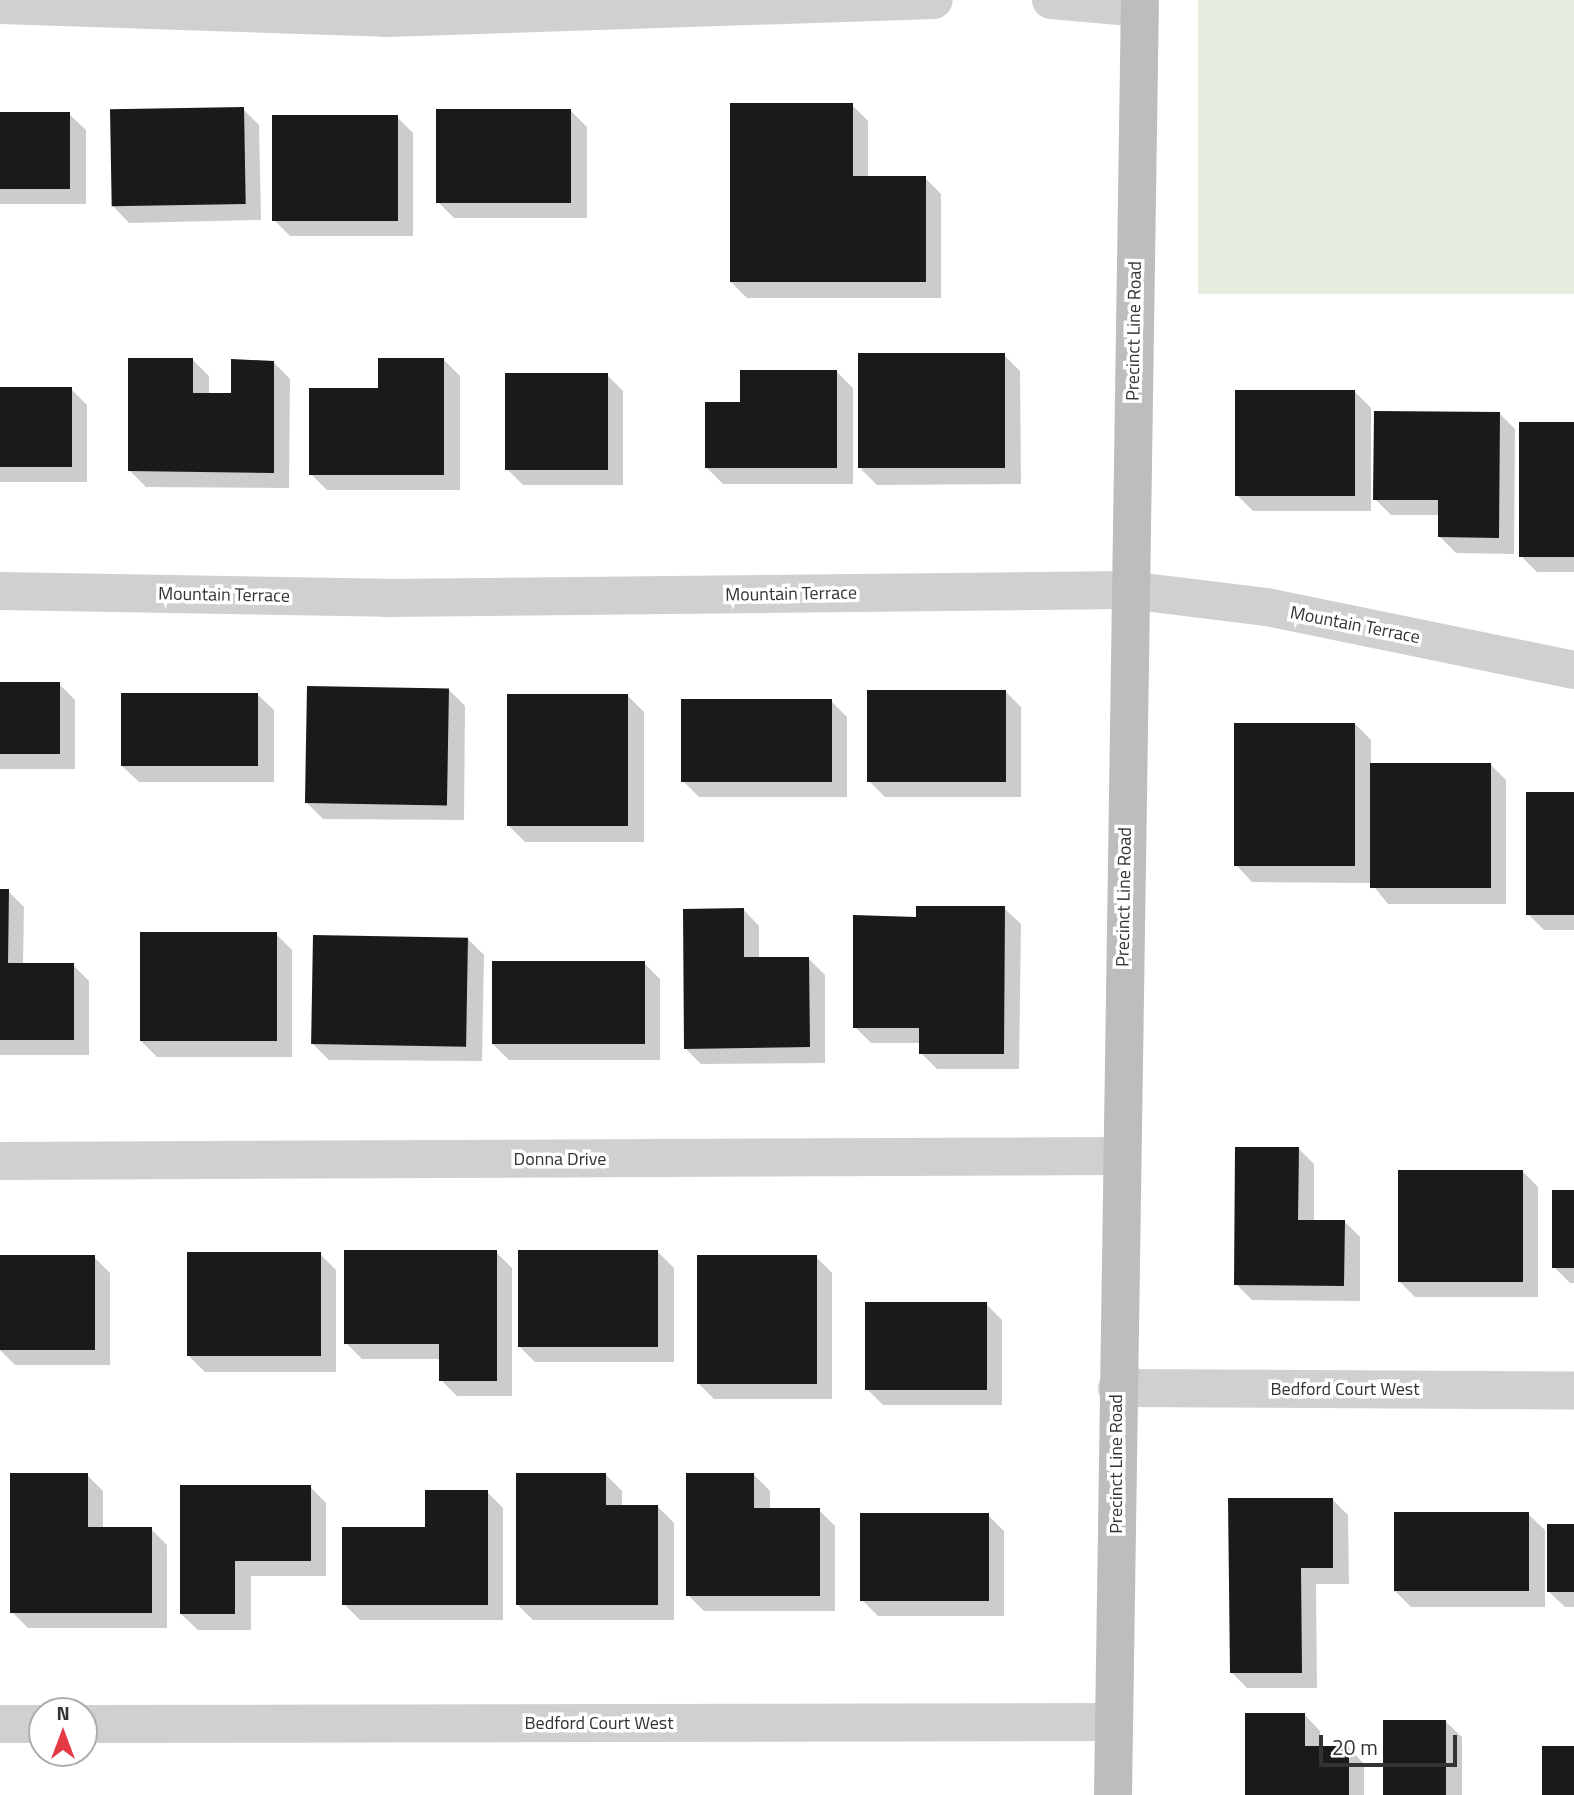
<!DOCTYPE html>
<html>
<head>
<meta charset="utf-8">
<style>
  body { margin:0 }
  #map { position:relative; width:1574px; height:1795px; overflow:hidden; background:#fff; font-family:"Titillium Web",sans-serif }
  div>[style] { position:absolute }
  .green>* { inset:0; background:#e6ecdf; transform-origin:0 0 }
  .shadow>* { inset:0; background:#0003 }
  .building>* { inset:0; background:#1a1a1a; transform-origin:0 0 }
  .minor>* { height:38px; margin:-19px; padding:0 19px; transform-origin:19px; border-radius:19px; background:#d0d0d0 }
  .secondary>* { height:38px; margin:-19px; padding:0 19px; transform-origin:19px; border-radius:19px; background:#bdbdbd }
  span { translate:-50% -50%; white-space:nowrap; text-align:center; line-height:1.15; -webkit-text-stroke:7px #fff; paint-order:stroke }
  .street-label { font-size:18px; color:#333 }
  .north { position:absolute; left:28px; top:1697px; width:70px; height:70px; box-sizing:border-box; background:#fff; border:2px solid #adadad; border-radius:50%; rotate:0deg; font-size:19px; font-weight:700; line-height:28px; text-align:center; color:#333 }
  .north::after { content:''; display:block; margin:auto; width:24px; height:32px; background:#e63946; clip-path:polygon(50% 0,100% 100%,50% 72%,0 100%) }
  .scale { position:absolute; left:1319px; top:1735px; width:138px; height:32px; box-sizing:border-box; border:4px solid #333; border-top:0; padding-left:9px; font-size:21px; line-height:24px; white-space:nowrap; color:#333; -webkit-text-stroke:5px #fff; paint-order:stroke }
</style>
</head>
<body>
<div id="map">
  <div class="green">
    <div style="left:1198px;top:0;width:376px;height:294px"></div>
  </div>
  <div class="shadow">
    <div style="clip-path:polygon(852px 105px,868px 121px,868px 178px,925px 178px,941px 194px,941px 298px,747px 298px,731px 282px)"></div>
    <div style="clip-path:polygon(243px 109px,259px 125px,261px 220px,129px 223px,113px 206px)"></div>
    <div style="clip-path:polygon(571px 111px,587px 127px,587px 218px,454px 218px,438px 202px)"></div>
    <div style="clip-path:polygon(0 114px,69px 114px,86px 130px,86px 204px,0 204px)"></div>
    <div style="clip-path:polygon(397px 117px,413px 133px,413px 236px,290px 236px,274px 220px)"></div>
    <div style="clip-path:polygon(1004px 355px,1020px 371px,1021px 484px,877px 485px,861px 469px)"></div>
    <div style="clip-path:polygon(193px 360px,209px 376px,209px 395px,233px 395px,274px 363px,290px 379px,289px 488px,146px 487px,130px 471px)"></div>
    <div style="clip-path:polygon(444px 360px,460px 376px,460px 490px,327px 490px,311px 474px,380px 390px)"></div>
    <div style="clip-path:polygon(837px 372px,853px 388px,853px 484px,723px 484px,707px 468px)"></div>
    <div style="clip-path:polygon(607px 375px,623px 391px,623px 485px,523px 485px,507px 469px)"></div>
    <div style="clip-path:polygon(0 389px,71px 389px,87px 405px,87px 482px,0 482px)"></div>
    <div style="clip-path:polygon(1355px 392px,1371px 408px,1371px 511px,1253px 511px,1237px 495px)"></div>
    <div style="clip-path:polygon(1499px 413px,1515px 429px,1514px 554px,1456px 553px,1440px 537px,1440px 515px,1391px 515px,1375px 499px)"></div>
    <div style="clip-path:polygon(1574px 423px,1574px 572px,1537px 572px,1521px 556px)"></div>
    <div style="clip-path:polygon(0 684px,59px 684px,75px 700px,75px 769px,0 769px)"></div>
    <div style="clip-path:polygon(449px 690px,465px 706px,464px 820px,323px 819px,307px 803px)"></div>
    <div style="clip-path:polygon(1005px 691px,1021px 707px,1021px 797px,885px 797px,869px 781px)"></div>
    <div style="clip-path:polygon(257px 694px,274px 710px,274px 782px,139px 782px,122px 766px)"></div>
    <div style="clip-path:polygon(628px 696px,644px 712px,644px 842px,525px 842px,509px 826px)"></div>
    <div style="clip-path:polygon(831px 701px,847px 717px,847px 797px,699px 797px,683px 781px)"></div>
    <div style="clip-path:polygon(1355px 724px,1371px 740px,1371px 764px,1490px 764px,1506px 780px,1506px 904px,1388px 904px,1371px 883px,1252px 882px,1236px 865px)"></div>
    <div style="clip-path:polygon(1574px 793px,1574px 930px,1544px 930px,1528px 914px)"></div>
    <div style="clip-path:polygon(0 891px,8px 891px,24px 907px,23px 965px,73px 965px,89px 981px,89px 1055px,0 1055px)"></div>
    <div style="clip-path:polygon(1004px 908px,1021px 924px,1019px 1069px,937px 1069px,921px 1053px,921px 1043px,871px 1043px,855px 1027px,918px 919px)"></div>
    <div style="clip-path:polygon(743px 909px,759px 926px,759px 959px,809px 959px,825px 975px,825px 1063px,701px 1064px,685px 1048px)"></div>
    <div style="clip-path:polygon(276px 934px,292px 950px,292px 1057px,157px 1057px,141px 1041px)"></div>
    <div style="clip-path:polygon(468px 939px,484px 955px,482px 1061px,329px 1060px,313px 1044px)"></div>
    <div style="clip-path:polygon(644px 963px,660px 979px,660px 1060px,509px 1060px,493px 1044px)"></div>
    <div style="clip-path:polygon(1298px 1148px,1314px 1164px,1314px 1221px,1344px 1221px,1360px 1237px,1360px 1301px,1252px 1300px,1236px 1284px)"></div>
    <div style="clip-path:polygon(1522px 1171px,1538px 1187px,1538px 1297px,1415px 1297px,1399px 1281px)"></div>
    <div style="clip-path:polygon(1574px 1192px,1574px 1283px,1570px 1283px,1554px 1267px)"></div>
    <div style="clip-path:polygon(496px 1252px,512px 1268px,512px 1396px,457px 1396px,441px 1380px,441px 1359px,362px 1359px,346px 1343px)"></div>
    <div style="clip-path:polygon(658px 1252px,674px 1268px,674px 1362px,535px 1362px,519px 1346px)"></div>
    <div style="clip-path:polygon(320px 1254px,336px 1270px,336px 1372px,205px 1372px,189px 1356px)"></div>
    <div style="clip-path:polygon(0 1257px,94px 1257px,110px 1273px,110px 1365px,15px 1365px,0 1350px)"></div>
    <div style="clip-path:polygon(816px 1257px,832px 1273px,832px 1399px,714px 1399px,698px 1383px)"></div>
    <div style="clip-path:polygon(986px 1304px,1002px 1320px,1002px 1405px,883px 1405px,867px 1389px)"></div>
    <div style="clip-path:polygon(87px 1475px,103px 1491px,103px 1529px,151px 1529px,167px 1545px,167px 1628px,28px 1628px,12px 1612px)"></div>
    <div style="clip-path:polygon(606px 1475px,622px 1491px,622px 1507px,658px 1507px,674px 1523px,674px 1620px,533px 1620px,517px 1604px)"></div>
    <div style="clip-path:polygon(754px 1475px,770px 1491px,770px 1510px,819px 1510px,835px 1526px,835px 1611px,704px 1611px,688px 1595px)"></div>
    <div style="clip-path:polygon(310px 1487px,326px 1503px,326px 1576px,251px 1576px,251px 1630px,198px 1630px,181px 1614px)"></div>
    <div style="clip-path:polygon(487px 1492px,503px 1508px,503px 1620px,360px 1620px,344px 1604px)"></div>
    <div style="clip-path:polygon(1332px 1499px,1348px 1515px,1349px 1584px,1316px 1584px,1317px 1688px,1247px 1688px,1231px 1672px)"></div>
    <div style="clip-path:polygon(1528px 1514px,1545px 1530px,1545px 1607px,1411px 1607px,1395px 1591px)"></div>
    <div style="clip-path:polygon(988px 1515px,1004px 1531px,1004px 1616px,878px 1616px,862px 1600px)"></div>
    <div style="clip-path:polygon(1574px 1526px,1574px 1607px,1565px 1607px,1548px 1591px)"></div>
    <div style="clip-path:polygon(1304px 1714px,1320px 1731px,1320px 1747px,1348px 1747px,1364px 1764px,1364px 1795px,1246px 1795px)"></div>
    <div style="clip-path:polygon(1445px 1721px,1462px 1737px,1462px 1795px,1385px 1795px)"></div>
  </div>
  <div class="building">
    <div style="clip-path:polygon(730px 103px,853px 103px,853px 176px,926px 176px,926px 282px,730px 282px)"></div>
    <div style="left:244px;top:107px;width:97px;height:134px;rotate:89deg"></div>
    <div style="left:436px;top:109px;width:135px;height:94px"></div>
    <div style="left:0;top:112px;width:70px;height:77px"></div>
    <div style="left:272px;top:115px;width:126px;height:106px"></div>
    <div style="left:1005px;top:353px;width:115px;height:147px;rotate:90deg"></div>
    <div style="clip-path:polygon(128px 358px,193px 358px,193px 393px,231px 393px,231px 359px,274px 361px,274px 473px,128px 471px)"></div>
    <div style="clip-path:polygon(378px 358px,444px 358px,444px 475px,309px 475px,309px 388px,378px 388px)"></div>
    <div style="clip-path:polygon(740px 370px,837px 370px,837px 468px,705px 468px,705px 402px,740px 402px)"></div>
    <div style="left:505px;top:373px;width:103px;height:97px"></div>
    <div style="left:0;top:387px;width:72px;height:80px"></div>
    <div style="left:1235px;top:390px;width:120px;height:106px"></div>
    <div style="clip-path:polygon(1374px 411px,1500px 412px,1499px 538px,1438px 537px,1438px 500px,1373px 500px)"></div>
    <div style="left:1519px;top:422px;width:55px;height:135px"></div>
    <div style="left:0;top:682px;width:60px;height:72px"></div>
    <div style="left:307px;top:686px;width:142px;height:117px;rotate:1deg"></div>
    <div style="left:867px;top:690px;width:139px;height:92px"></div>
    <div style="left:121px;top:693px;width:137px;height:73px"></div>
    <div style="left:507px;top:694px;width:121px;height:132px"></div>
    <div style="left:681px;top:699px;width:151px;height:83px"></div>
    <div style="left:1234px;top:723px;width:121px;height:143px"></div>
    <div style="left:1370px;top:763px;width:121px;height:125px"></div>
    <div style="left:1526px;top:792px;width:48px;height:123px"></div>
    <div style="clip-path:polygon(0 889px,9px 889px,8px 963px,74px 963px,74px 1040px,0 1040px)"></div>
    <div style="clip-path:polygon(916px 906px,1005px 906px,1004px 1054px,919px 1054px,919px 1028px,853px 1028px,853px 915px,916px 917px)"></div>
    <div style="clip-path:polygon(744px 908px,744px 957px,809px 957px,810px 1047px,684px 1049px,683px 909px)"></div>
    <div style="left:140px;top:932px;width:137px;height:109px"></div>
    <div style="left:313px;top:935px;width:155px;height:109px;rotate:1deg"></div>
    <div style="left:492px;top:961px;width:153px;height:83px"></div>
    <div style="clip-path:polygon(1235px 1147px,1299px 1147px,1298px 1220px,1345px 1220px,1344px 1286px,1234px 1285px)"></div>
    <div style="left:1398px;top:1170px;width:125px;height:112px"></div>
    <div style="left:1552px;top:1190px;width:22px;height:78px"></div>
    <div style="clip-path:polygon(344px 1250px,497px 1250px,497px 1381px,439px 1381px,439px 1344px,344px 1344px)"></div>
    <div style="left:518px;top:1250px;width:140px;height:97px"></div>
    <div style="left:187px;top:1252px;width:134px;height:104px"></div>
    <div style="left:0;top:1255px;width:95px;height:95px"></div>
    <div style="left:697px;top:1255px;width:120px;height:129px"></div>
    <div style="left:865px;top:1302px;width:122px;height:88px"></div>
    <div style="clip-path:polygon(10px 1473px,88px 1473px,88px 1527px,152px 1527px,152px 1613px,10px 1613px)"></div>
    <div style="clip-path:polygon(516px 1473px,606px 1473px,606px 1505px,658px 1505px,658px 1605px,516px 1605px)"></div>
    <div style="clip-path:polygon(686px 1473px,754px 1473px,754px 1508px,820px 1508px,820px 1596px,686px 1596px)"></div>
    <div style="clip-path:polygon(180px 1485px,311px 1485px,311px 1561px,235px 1561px,235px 1614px,180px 1614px)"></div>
    <div style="clip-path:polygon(425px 1490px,488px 1490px,488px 1605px,342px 1605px,342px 1527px,425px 1527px)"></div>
    <div style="clip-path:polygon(1228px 1498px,1333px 1498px,1333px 1568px,1301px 1568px,1302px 1673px,1230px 1673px)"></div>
    <div style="left:1394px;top:1512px;width:135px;height:79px"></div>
    <div style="left:860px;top:1513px;width:129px;height:88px"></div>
    <div style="left:1547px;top:1524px;width:27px;height:68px"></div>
    <div style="clip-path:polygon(1245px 1713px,1305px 1713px,1305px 1746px,1349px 1746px,1349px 1795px,1245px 1795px)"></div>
    <div style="left:1383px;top:1720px;width:63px;height:75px"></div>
    <div style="left:1542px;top:1746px;width:32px;height:49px"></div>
  </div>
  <div class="minor">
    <div style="left:1051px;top:0;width:89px;rotate:5.1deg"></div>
    <div style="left:0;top:5px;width:386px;rotate:1.9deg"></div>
    <div style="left:386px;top:18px;width:548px;rotate:-1.88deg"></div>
    <div style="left:0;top:591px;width:386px;rotate:1deg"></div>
    <div style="left:386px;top:598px;width:742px;rotate:-0.62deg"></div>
    <div style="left:1128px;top:590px;width:140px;rotate:7deg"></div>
    <div style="left:1267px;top:607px;width:313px;rotate:11.6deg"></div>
    <div style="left:0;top:1161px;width:1121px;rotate:-0.26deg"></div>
    <div style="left:1117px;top:1388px;width:457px;rotate:0.3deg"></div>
    <div style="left:0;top:1724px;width:42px"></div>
    <div style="left:84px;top:1724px;width:1030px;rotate:-0.11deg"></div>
  </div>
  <div class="secondary">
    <div style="left:1113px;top:1795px;width:1795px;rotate:-89.14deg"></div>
  </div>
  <div class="street-label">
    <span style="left:1134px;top:331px;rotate:-89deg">Precinct Line Road</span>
    <span style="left:791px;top:594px;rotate:-1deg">Mountain Terrace</span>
    <span style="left:224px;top:595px;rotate:1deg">Mountain Terrace</span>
    <span style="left:1355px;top:625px;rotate:11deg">Mountain Terrace</span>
    <span style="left:1124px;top:897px;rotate:-89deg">Precinct Line Road</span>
    <span style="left:560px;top:1159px">Donna Drive</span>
    <span style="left:1345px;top:1389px">Bedford Court West</span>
    <span style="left:1116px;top:1464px;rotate:-90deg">Precinct Line Road</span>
    <span style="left:599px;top:1723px">Bedford Court West</span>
  </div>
  <div class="north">N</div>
  <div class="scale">20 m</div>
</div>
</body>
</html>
